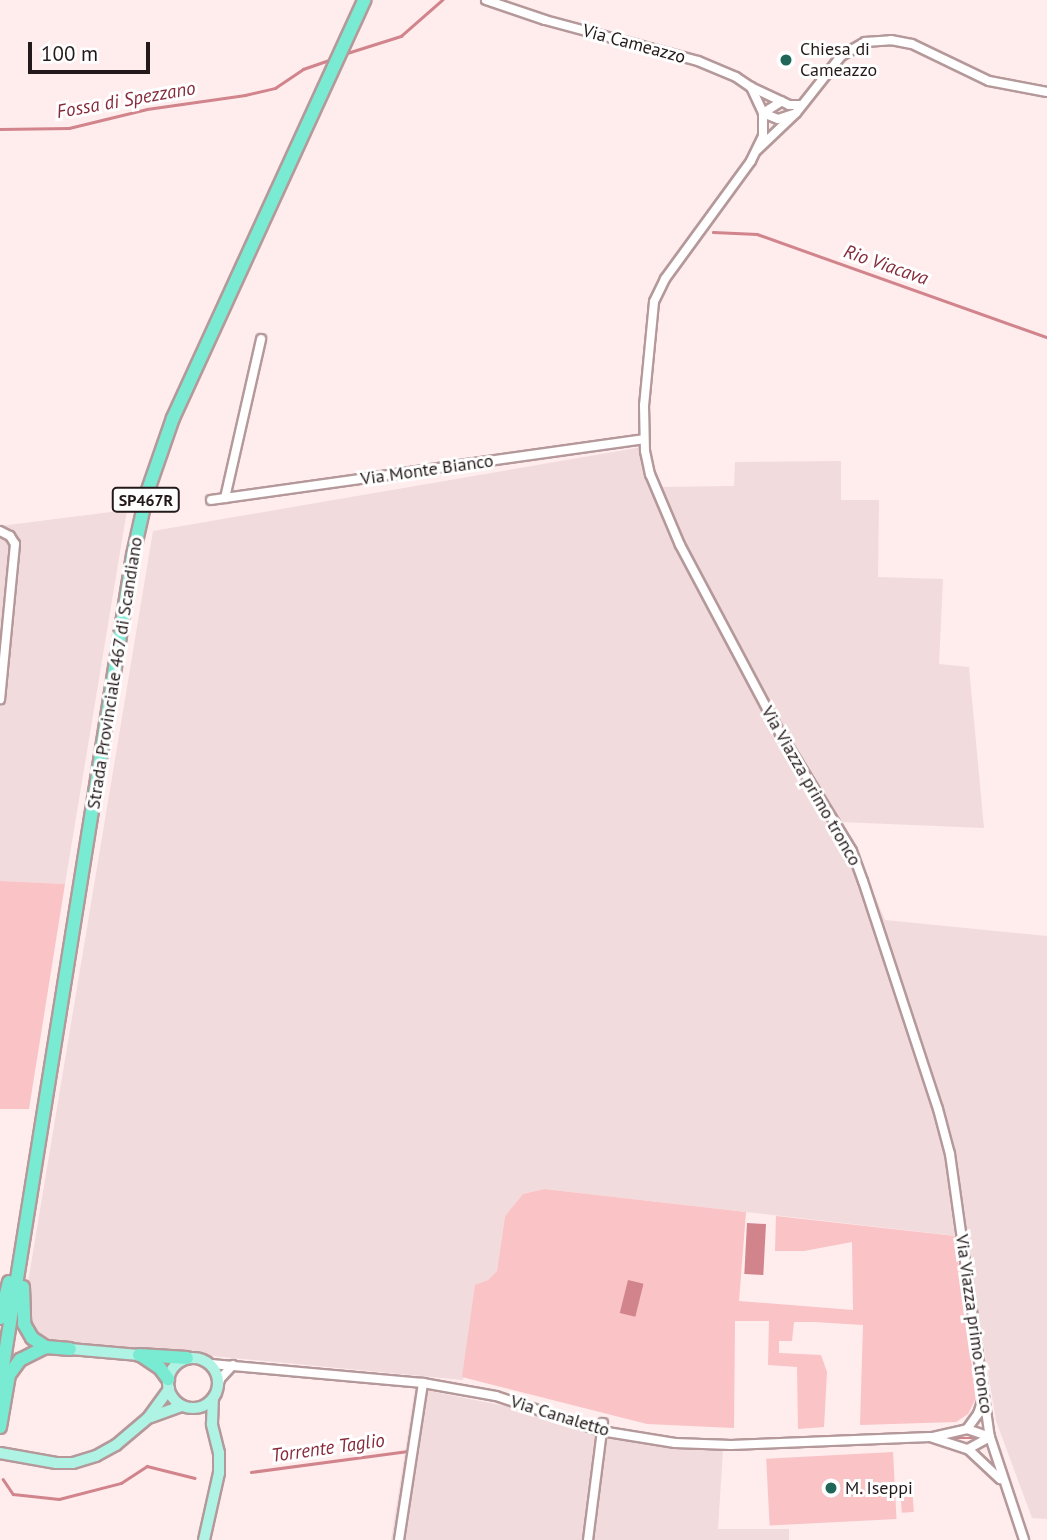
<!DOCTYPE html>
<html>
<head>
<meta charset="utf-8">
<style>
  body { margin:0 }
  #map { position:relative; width:1047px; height:1540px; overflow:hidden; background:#ffeced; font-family:"PT Sans",sans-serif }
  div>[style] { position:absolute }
  .built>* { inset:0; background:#f2dbdd }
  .green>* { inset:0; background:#fac3c6; transform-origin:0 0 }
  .water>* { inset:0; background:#d1848b; transform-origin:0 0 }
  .stream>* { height:2.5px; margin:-1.25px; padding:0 1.25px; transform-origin:1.25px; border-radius:1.25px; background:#d1848b }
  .roads { filter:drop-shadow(2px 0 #b5999a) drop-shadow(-2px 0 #b5999a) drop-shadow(0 2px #b5999a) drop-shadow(0 -2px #b5999a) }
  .minor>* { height:8px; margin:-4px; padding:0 4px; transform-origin:4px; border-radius:4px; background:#fff }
  .major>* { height:10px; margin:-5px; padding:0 5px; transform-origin:5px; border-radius:5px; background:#aff3e5 }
  .major>.ring { margin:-5px; padding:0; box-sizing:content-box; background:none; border:10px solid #aff3e5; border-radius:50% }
  .highway>* { height:12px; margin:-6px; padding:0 6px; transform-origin:6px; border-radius:6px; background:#7aebd3 }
  .dots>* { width:19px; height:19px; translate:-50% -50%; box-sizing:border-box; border:4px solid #fff; border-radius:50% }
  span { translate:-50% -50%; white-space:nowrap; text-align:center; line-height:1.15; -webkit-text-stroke:6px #fff; paint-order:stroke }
  .shield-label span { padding:2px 5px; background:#fff; border:2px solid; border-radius:5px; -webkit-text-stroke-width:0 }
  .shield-label { font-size:16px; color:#24191a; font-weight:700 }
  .street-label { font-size:18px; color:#24191a }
  .poi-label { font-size:18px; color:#24191a }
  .left { translate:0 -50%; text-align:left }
  .water-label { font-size:19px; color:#862b3b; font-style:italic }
  .scale { position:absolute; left:28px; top:42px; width:122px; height:32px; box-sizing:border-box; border:4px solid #24191a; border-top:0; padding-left:9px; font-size:21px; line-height:24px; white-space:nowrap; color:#24191a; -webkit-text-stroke:5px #fff; paint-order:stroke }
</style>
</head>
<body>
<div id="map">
  <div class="built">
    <div style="clip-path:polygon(648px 446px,658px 487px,734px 486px,735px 462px,841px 461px,841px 500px,879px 500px,878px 577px,943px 579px,939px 664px,969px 667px,984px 828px,840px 822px,855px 849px,885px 920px,1047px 936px,1047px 1519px,1032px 1518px,996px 1421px,966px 1237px,544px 1189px,523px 1194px,505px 1216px,497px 1271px,488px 1280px,475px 1286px,463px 1380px,54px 1341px,34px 1330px,25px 1300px,153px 531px)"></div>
    <div style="clip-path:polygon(127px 510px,65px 884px,0 881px,0 526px)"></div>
    <div style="clip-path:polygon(415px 1388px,723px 1450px,718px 1529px,789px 1529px,789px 1540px,391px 1540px)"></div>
  </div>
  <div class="green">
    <div style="clip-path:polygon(0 881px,65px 884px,29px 1109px,0 1109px)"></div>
    <div style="clip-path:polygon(544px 1189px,746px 1212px,739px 1301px,853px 1310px,852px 1242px,804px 1251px,775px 1251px,776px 1216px,955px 1236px,976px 1398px,968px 1414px,956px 1422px,860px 1425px,863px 1325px,814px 1322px,794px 1322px,792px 1341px,779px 1341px,779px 1353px,821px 1355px,827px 1372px,824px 1427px,798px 1429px,797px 1367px,768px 1365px,769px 1321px,735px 1321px,734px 1428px,647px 1424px,462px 1377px,475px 1285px,488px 1280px,497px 1271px,505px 1216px,523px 1194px)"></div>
    <div style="left:893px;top:1452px;width:67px;height:127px;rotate:87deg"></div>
    <div style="left:912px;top:1486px;width:26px;height:12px;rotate:86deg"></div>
  </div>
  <div class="water">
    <div style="left:747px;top:1223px;width:19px;height:51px;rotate:3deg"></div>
    <div style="left:628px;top:1280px;width:16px;height:34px;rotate:14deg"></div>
  </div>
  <div class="stream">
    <div style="left:344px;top:54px;width:60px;rotate:-17.5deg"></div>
    <div style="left:401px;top:36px;width:55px;rotate:-41.3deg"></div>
    <div style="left:0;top:129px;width:69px;rotate:-0.8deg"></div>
    <div style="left:69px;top:128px;width:80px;rotate:-13.7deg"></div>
    <div style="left:147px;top:109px;width:99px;rotate:-8.1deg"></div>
    <div style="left:245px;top:95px;width:31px;rotate:-13deg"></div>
    <div style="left:275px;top:88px;width:34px;rotate:-34deg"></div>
    <div style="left:303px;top:69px;width:31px;rotate:-19deg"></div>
    <div style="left:713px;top:232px;width:44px;rotate:2.6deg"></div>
    <div style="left:757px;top:234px;width:308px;rotate:19.6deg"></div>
    <div style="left:953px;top:1438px;width:28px"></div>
    <div style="left:251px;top:1472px;width:158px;rotate:-7.6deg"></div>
    <div style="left:3px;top:1479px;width:18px;rotate:56deg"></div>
    <div style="left:13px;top:1494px;width:46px;rotate:6.2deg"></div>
    <div style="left:59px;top:1499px;width:64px;rotate:-14.5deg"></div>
    <div style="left:121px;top:1483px;width:31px;rotate:-33deg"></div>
    <div style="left:147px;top:1466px;width:49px;rotate:14deg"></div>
  </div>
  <div class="roads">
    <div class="minor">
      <div style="left:486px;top:0;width:62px;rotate:18.7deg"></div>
      <div style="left:545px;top:20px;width:158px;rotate:15deg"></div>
      <div style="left:698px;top:61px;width:41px;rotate:22.8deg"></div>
      <div style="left:736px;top:77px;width:18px;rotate:34deg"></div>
      <div style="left:751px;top:87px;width:29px;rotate:65deg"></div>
      <div style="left:763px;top:113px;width:23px;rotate:90deg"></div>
      <div style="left:763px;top:136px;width:28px;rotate:116deg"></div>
      <div style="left:751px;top:161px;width:146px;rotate:126.1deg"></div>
      <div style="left:665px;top:279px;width:25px;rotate:116deg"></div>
      <div style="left:654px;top:302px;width:103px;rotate:95.5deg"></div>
      <div style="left:644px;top:405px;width:46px;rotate:88.8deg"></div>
      <div style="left:645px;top:451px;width:24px;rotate:78deg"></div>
      <div style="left:650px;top:474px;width:77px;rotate:67.1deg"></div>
      <div style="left:680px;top:545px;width:213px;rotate:62deg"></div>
      <div style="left:780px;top:733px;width:138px;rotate:58.6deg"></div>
      <div style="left:852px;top:851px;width:32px;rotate:70deg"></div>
      <div style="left:863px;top:881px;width:240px;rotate:71.8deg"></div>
      <div style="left:938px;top:1109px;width:47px;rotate:75.1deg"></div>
      <div style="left:950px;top:1154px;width:286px;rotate:82deg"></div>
      <div style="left:990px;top:1437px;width:108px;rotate:71.7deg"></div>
      <div style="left:751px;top:87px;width:42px;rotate:25.3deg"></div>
      <div style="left:789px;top:105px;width:12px"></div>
      <div style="left:763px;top:113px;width:16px;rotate:22deg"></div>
      <div style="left:778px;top:119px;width:16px;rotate:-18deg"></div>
      <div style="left:763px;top:113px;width:22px;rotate:-32deg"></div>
      <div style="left:757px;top:150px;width:54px;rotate:-43.5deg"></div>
      <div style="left:796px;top:113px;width:73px;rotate:-51.7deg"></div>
      <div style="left:841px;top:56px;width:28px;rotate:-30deg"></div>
      <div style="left:865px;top:42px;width:26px;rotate:-4deg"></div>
      <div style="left:891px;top:40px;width:21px;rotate:11deg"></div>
      <div style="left:912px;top:44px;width:85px;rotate:25.7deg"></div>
      <div style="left:989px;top:81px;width:59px;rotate:10.7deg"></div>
      <div style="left:225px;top:498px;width:163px;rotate:-77.2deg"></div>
      <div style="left:211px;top:500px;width:436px;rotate:-8deg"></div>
      <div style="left:0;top:531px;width:11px;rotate:27deg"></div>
      <div style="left:10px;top:536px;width:9px;rotate:58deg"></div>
      <div style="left:15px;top:544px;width:156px;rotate:95.5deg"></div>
      <div style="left:211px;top:1364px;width:213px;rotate:5.1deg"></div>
      <div style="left:423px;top:1383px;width:74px;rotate:10.1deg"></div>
      <div style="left:496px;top:1396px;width:111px;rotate:18.4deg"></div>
      <div style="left:601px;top:1431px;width:75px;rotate:9.2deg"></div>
      <div style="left:675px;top:1443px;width:56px;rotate:2deg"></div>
      <div style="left:731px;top:1445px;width:199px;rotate:-2.3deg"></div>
      <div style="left:930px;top:1437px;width:40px;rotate:18deg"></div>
      <div style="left:968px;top:1449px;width:44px;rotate:43.2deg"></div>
      <div style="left:218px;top:1388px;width:9px;rotate:-77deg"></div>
      <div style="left:220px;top:1379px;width:19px;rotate:-47deg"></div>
      <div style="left:967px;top:1429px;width:19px;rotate:-54deg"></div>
      <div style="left:978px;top:1414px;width:13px;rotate:-72deg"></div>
      <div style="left:933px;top:1437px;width:35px;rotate:-13deg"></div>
      <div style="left:967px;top:1429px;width:24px;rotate:19deg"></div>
      <div style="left:968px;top:1449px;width:25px;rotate:-29deg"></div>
      <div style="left:399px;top:1540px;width:159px;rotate:-81.3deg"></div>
      <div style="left:588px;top:1540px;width:118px;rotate:-82.7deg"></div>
    </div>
    <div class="major">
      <div style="left:70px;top:1349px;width:69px;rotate:5deg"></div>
      <div class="ring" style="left:168px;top:1358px;width:40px;height:40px"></div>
      <div style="left:151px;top:1417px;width:33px;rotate:-20deg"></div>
      <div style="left:0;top:1453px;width:57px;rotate:10.1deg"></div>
      <div style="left:56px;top:1463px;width:17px"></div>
      <div style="left:73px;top:1463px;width:24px;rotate:-17deg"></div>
      <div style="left:96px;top:1456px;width:23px;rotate:-29deg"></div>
      <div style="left:116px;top:1445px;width:42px;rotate:-40.2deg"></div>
      <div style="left:148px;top:1418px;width:36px;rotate:-54deg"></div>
      <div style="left:204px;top:1540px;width:69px;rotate:-77.4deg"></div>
      <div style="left:219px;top:1473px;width:20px;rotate:-90deg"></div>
      <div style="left:219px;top:1453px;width:30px;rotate:-104deg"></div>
      <div style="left:212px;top:1424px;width:24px;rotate:-88deg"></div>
    </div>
    <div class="highway">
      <div style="left:23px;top:1287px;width:37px;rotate:88deg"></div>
      <div style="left:24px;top:1324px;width:16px;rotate:60deg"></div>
      <div style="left:32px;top:1338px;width:17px;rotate:33deg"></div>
      <div style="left:46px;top:1347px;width:24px;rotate:5deg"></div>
      <div style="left:0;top:1318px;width:37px;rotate:-76deg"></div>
      <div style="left:139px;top:1355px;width:48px;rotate:3.6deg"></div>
      <div style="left:142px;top:1356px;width:22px;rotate:34deg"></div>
      <div style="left:160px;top:1368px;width:14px;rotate:54deg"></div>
      <div style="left:0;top:1385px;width:841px;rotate:-80.9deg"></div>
      <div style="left:133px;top:555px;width:64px;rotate:-77.3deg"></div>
      <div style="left:147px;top:493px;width:79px;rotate:-70.9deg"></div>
      <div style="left:173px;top:418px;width:460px;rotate:-65.4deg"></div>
      <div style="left:0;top:1427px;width:53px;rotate:-80.2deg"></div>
      <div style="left:9px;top:1375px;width:19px;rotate:-54deg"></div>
      <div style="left:20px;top:1360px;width:29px;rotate:-27deg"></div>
    </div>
  </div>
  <div class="dots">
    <div style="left:786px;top:60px;background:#1f6558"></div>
    <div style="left:831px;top:1488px;background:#1f6558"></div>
  </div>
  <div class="shield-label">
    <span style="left:146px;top:500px">SP467R</span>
  </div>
  <div class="street-label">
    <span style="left:634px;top:44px;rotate:15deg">Via Cameazzo</span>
    <span style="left:427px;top:470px;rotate:-8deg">Via Monte Bianco</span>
    <span style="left:115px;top:673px;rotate:-81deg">Strada Provinciale 467 di Scandiano</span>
    <span style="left:811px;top:786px;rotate:60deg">Via Viazza primo tronco</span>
    <span style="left:974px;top:1324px;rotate:82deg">Via Viazza primo tronco</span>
    <span style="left:560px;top:1416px;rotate:17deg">Via Canaletto</span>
  </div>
  <div class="poi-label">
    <span class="left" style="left:800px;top:60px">Chiesa di<br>Cameazzo</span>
    <span class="left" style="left:845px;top:1488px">M. Iseppi</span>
  </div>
  <div class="water-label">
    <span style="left:126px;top:100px;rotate:-10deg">Fossa di Spezzano</span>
    <span style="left:886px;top:265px;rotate:19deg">Rio Viacava</span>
    <span style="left:328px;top:1448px;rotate:-8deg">Torrente Taglio</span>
  </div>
  <div class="scale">100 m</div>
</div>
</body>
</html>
